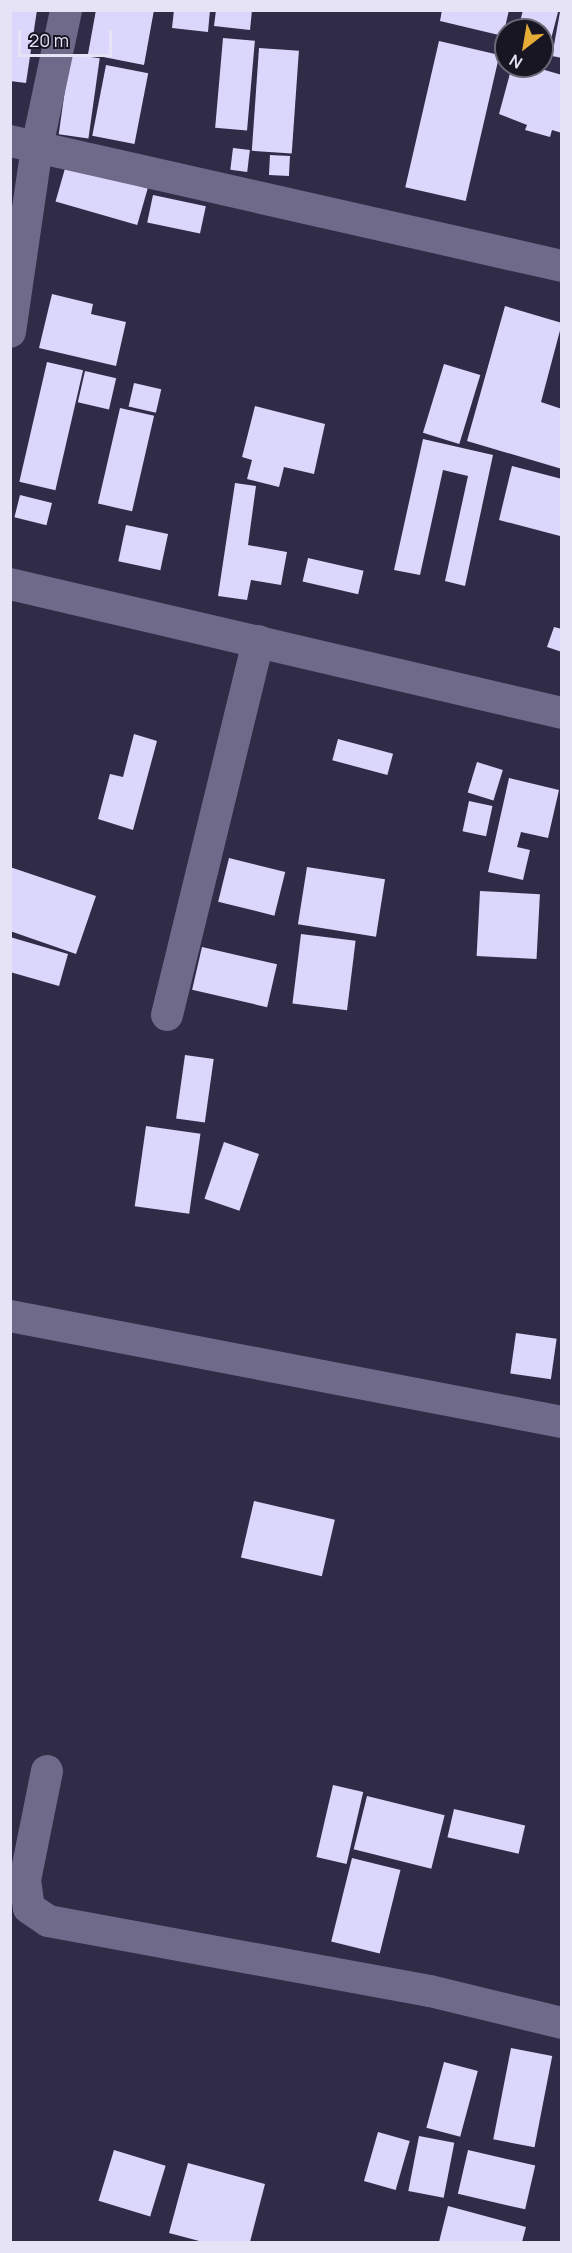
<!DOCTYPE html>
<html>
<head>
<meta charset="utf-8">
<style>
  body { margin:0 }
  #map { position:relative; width:572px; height:2253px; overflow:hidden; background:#302b47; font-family:Manrope,sans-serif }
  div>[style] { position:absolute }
  .building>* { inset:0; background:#dbd6fb; transform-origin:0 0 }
  .minor>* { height:32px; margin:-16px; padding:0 16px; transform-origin:16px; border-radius:16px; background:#6f6a8a }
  span { translate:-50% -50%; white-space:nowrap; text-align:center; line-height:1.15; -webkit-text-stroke:6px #181622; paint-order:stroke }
  .frame { position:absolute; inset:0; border:12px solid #e5e3f5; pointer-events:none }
  .north { position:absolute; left:494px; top:18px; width:60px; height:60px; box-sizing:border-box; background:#181622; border:2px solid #6a6876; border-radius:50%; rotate:211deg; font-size:16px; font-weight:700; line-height:24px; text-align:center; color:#e5e3f5 }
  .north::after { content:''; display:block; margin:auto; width:21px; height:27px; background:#e5ad36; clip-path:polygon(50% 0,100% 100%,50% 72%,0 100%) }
  .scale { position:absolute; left:18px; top:30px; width:94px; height:27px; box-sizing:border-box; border:3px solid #e5e3f5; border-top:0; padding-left:8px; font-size:18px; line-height:21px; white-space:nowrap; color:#e5e3f5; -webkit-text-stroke:4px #181622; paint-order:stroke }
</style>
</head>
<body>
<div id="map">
  <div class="building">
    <div style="clip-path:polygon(10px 10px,37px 10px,26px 83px,10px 81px)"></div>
    <div style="clip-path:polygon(96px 10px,154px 10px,144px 65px,88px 54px)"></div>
    <div style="clip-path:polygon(174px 10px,210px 10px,208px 32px,172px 28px)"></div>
    <div style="clip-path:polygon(216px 10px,252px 10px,250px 30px,214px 26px)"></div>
    <div style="clip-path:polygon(442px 10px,509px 10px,503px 36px,440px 21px)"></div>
    <div style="clip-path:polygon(523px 10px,558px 12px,550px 43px,542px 41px,542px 30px,518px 30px)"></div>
    <div style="clip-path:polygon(560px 12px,562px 12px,562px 58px,552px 56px)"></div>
    <div style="left:223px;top:38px;width:32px;height:90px;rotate:5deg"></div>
    <div style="left:439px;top:41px;width:62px;height:150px;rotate:13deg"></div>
    <div style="left:259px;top:48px;width:40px;height:103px;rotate:4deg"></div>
    <div style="left:70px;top:54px;width:30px;height:81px;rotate:8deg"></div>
    <div style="left:106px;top:65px;width:43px;height:72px;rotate:11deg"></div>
    <div style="clip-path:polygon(512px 66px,531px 66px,562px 75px,562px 133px,552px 130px,550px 137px,525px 130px,527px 125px,499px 114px)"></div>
    <div style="left:233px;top:148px;width:17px;height:22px;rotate:7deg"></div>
    <div style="left:270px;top:155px;width:20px;height:20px;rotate:3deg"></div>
    <div style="left:66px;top:165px;width:85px;height:38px;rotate:16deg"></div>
    <div style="left:153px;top:195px;width:54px;height:28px;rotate:12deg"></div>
    <div style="clip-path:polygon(52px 294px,93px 304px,91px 314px,126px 322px,116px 366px,39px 348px)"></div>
    <div style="clip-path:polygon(505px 306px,562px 323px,541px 402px,562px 409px,562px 469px,467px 441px)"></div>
    <div style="left:47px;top:362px;width:37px;height:123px;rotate:13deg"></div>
    <div style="left:444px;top:364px;width:38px;height:72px;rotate:17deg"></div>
    <div style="left:85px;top:371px;width:32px;height:32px;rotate:13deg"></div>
    <div style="left:134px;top:383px;width:28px;height:24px;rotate:13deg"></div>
    <div style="clip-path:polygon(255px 406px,325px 424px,314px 474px,284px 467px,279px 487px,247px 479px,252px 460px,242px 457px)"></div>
    <div style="left:120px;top:408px;width:35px;height:98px;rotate:13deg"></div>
    <div style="clip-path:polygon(423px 439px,493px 455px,465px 586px,445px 581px,468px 476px,443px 470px,420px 575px,394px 570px)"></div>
    <div style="clip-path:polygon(512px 466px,562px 479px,560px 536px,499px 520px)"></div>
    <div style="clip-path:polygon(235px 483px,256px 486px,248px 545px,287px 552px,281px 585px,251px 580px,247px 600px,218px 596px)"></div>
    <div style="left:20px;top:495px;width:33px;height:23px;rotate:14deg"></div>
    <div style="left:126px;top:525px;width:43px;height:37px;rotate:12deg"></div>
    <div style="left:308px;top:558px;width:57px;height:24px;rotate:13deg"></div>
    <div style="clip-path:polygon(554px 627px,562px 629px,562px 652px,547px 647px)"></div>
    <div style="clip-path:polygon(134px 734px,157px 741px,133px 830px,98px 819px,110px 774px,123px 777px)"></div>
    <div style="left:338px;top:739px;width:57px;height:22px;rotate:15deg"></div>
    <div style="left:477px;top:762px;width:27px;height:32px;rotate:17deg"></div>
    <div style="clip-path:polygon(509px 778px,559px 790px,548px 838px,521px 832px,517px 847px,530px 850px,523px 880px,488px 872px)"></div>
    <div style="left:469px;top:801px;width:24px;height:31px;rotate:12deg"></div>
    <div style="left:229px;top:858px;width:58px;height:45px;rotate:14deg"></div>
    <div style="clip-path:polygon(10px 867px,96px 896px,76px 954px,10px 931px)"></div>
    <div style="left:307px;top:867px;width:79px;height:58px;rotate:9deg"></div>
    <div style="left:480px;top:891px;width:60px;height:65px;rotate:3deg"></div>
    <div style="left:301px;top:934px;width:55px;height:70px;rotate:7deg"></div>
    <div style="clip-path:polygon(10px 937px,68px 954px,59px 986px,10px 972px)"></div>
    <div style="left:202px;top:947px;width:77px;height:44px;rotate:13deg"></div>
    <div style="left:185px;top:1055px;width:29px;height:64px;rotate:8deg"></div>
    <div style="left:146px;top:1126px;width:55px;height:81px;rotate:8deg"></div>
    <div style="left:224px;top:1142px;width:37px;height:60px;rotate:19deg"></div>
    <div style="left:516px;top:1333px;width:41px;height:41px;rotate:8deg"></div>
    <div style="left:254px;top:1501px;width:83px;height:58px;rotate:13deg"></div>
    <div style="left:333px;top:1785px;width:31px;height:74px;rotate:13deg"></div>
    <div style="left:367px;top:1796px;width:80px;height:55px;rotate:14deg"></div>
    <div style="left:454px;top:1809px;width:73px;height:29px;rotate:13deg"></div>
    <div style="left:352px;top:1858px;width:50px;height:86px;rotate:14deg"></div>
    <div style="left:511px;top:2048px;width:42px;height:93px;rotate:11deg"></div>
    <div style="left:444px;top:2062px;width:35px;height:68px;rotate:15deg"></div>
    <div style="left:378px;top:2132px;width:33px;height:51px;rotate:16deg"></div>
    <div style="left:419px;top:2136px;width:36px;height:56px;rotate:11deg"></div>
    <div style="left:114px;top:2150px;width:54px;height:53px;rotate:17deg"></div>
    <div style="left:468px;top:2150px;width:69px;height:45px;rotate:13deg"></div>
    <div style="clip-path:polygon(188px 2163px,265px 2184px,250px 2242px,203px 2242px,169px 2233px)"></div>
    <div style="clip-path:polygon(448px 2206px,526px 2227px,522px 2242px,439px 2242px)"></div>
  </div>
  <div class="minor">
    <div style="left:10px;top:141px;width:566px;rotate:12.76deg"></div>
    <div style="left:10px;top:332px;width:187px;rotate:-81.7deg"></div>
    <div style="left:37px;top:147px;width:140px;rotate:-78deg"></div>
    <div style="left:10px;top:584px;width:567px;rotate:13.15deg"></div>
    <div style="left:167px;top:1015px;width:385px;rotate:-76.3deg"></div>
    <div style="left:10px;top:1316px;width:562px;rotate:10.87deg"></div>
    <div style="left:47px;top:1771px;width:111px;rotate:101.4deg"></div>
    <div style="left:25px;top:1880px;width:28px;rotate:82deg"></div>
    <div style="left:29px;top:1908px;width:23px;rotate:34deg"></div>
    <div style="left:48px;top:1921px;width:388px;rotate:10.4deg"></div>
    <div style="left:430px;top:1991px;width:136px;rotate:13.6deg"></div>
  </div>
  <div class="frame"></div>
  <div class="north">N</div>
  <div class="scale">20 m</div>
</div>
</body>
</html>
